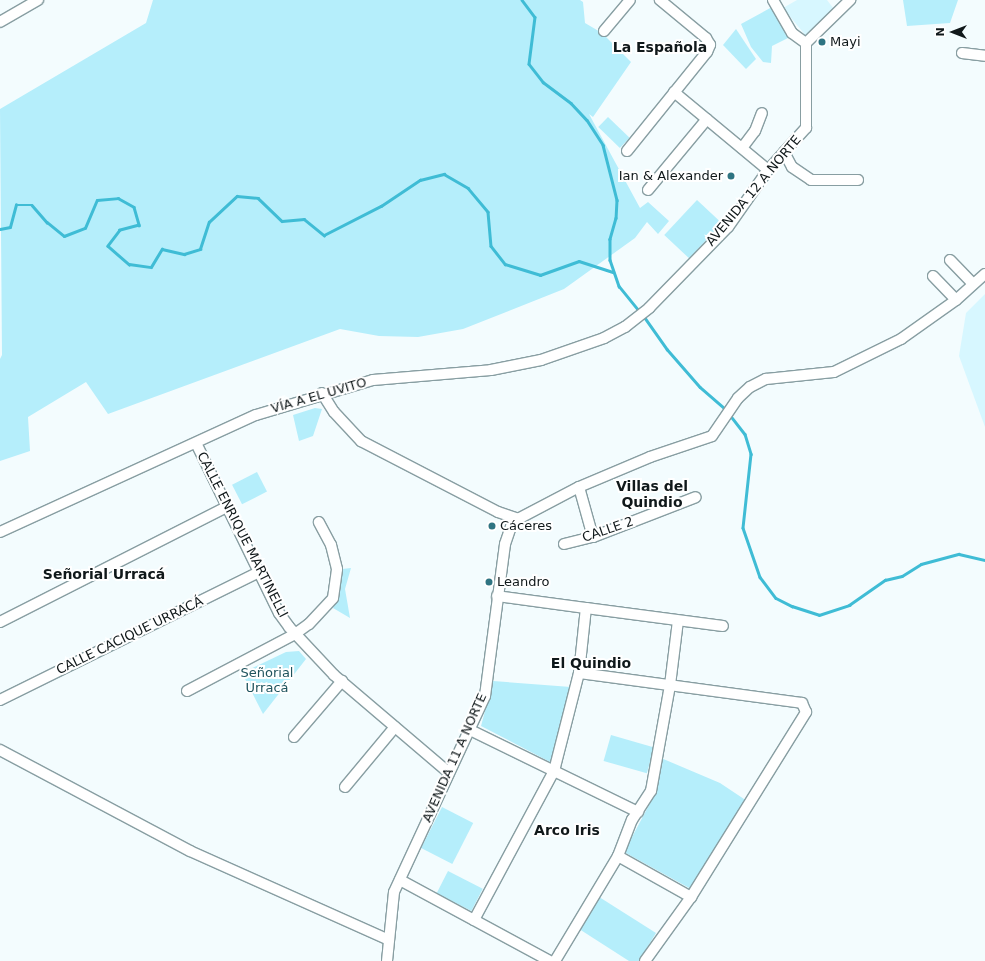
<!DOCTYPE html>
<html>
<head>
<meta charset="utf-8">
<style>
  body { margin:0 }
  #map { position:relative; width:985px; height:961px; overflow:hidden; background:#f3fcfe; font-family:"DejaVu Sans",sans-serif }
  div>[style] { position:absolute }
  .built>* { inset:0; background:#d7f7ff }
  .green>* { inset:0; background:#b5eefb; transform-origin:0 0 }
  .stream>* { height:2.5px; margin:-1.25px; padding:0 1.25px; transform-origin:1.25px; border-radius:1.25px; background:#3fbcd5 }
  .roads { filter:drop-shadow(1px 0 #889ea2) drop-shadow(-1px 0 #889ea2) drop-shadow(0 1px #889ea2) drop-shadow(0 -1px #889ea2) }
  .minor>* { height:10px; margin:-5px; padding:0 5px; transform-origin:5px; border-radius:5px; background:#fff }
  .dots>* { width:11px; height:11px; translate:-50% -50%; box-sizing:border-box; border:2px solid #fff; border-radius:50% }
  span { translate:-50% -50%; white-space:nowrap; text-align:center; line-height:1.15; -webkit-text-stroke:4px #fff; paint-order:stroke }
  .poi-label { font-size:13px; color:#10181a }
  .left { translate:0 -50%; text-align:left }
  .right { translate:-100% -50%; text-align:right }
  .street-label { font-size:13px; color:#10181a }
  .park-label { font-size:13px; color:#1f535d }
  .neighbourhood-label { font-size:14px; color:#10181a; font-weight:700 }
  .north { position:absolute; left:933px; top:12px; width:40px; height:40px; -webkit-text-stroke:3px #fff; paint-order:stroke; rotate:270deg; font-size:11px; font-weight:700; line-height:16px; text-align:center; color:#10181a }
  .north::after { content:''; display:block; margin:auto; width:14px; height:18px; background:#10181a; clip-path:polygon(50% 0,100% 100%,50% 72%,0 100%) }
</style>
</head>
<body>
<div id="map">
  <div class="built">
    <div style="clip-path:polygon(797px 0,827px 0,834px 9px,806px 36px,783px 8px)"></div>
    <div style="clip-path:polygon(985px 294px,985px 427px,959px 356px,966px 313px)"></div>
  </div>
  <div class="green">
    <div style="clip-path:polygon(153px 0,580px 0,583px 2px,585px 23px,602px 33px,631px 62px,593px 117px,589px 114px,640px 208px,648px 202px,669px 221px,658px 234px,647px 222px,635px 238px,564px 289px,463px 329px,418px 337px,379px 336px,340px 329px,108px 414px,86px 382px,28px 417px,30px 451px,0 461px,0 359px,2px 355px,0 109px,146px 23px)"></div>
    <div style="clip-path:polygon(903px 0,958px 0,950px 23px,907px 26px)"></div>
    <div style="clip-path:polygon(772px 7px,790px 37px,772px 46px,771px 63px,763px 62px,751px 47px,741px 24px)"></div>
    <div style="clip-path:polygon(736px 29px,756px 59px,746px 69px,723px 45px)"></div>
    <div style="left:608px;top:117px;width:30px;height:14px;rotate:44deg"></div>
    <div style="left:697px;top:200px;width:34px;height:48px;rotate:43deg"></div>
    <div style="clip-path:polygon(315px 408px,322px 409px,313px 436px,299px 441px,293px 415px)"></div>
    <div style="left:257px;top:472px;width:22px;height:28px;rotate:63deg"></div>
    <div style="clip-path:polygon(351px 568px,345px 589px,350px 618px,333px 608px,338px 599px,342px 569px)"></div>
    <div style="clip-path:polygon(299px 651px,306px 659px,263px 714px,242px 673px,286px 652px)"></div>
    <div style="clip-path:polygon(493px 681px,571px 687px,552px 763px,481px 726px)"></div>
    <div style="left:611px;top:735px;width:45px;height:27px;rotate:16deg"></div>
    <div style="clip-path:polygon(661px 758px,720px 783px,747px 801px,691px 889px,624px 852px,656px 792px)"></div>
    <div style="left:442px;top:807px;width:35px;height:46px;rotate:27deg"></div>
    <div style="left:448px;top:871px;width:39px;height:25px;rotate:27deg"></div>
    <div style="clip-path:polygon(596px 895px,656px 933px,639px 961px,629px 961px,576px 927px)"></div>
  </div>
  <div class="stream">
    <div style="left:522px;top:0;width:21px;rotate:53deg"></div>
    <div style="left:535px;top:17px;width:47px;rotate:97.3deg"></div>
    <div style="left:529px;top:64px;width:23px;rotate:52deg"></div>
    <div style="left:543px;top:82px;width:35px;rotate:37deg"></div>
    <div style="left:571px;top:103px;width:23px;rotate:47deg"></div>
    <div style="left:587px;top:120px;width:30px;rotate:57deg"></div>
    <div style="left:603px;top:145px;width:57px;rotate:75.7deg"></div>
    <div style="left:617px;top:200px;width:18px;rotate:93deg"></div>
    <div style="left:616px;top:218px;width:22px;rotate:106deg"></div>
    <div style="left:610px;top:239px;width:21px;rotate:90deg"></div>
    <div style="left:610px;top:260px;width:28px;rotate:71deg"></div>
    <div style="left:619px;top:286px;width:32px;rotate:51deg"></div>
    <div style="left:0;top:229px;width:10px;rotate:-11deg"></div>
    <div style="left:10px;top:227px;width:23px;rotate:-75deg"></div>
    <div style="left:16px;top:205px;width:16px"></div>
    <div style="left:32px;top:205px;width:23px;rotate:49deg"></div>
    <div style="left:47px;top:222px;width:22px;rotate:39deg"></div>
    <div style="left:64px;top:236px;width:22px;rotate:-21deg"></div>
    <div style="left:85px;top:228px;width:30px;rotate:-67deg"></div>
    <div style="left:97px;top:200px;width:21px;rotate:-5deg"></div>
    <div style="left:118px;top:198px;width:18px;rotate:29deg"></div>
    <div style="left:134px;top:207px;width:19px;rotate:74deg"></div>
    <div style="left:139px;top:225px;width:20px;rotate:165deg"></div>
    <div style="left:120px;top:230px;width:20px;rotate:127deg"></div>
    <div style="left:108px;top:246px;width:28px;rotate:41deg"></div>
    <div style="left:129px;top:264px;width:22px;rotate:8deg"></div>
    <div style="left:151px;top:267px;width:21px;rotate:-59deg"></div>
    <div style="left:162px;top:249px;width:23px;rotate:13deg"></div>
    <div style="left:184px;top:254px;width:17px;rotate:-17deg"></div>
    <div style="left:200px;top:249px;width:28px;rotate:-72deg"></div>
    <div style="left:209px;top:222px;width:38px;rotate:-43deg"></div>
    <div style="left:237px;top:196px;width:21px;rotate:5deg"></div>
    <div style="left:258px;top:198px;width:33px;rotate:44deg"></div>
    <div style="left:282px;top:221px;width:22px;rotate:-5deg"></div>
    <div style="left:304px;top:219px;width:26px;rotate:39deg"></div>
    <div style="left:324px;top:235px;width:64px;rotate:-27deg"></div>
    <div style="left:381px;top:206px;width:47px;rotate:-33.7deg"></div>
    <div style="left:420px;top:180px;width:25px;rotate:-14deg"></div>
    <div style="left:444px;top:174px;width:28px;rotate:30deg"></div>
    <div style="left:468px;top:188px;width:31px;rotate:50deg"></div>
    <div style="left:488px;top:212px;width:34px;rotate:85deg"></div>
    <div style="left:491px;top:246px;width:23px;rotate:52deg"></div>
    <div style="left:505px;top:264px;width:37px;rotate:17deg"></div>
    <div style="left:540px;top:275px;width:41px;rotate:-19.7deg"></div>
    <div style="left:579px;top:261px;width:36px;rotate:18deg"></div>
    <div style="left:643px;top:315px;width:42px;rotate:54.8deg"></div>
    <div style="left:667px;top:349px;width:50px;rotate:49deg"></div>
    <div style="left:700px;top:387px;width:35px;rotate:41deg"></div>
    <div style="left:730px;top:415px;width:24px;rotate:52deg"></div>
    <div style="left:745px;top:434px;width:21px;rotate:73deg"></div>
    <div style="left:751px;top:454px;width:74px;rotate:96.2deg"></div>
    <div style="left:743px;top:528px;width:52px;rotate:70.9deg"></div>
    <div style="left:760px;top:577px;width:26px;rotate:53deg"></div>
    <div style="left:776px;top:598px;width:18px;rotate:27deg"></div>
    <div style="left:792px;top:606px;width:28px;rotate:18deg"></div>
    <div style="left:819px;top:615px;width:32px;rotate:-18deg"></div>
    <div style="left:849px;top:605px;width:44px;rotate:-34.8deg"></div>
    <div style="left:885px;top:580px;width:17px;rotate:-13deg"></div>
    <div style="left:902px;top:576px;width:22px;rotate:-32deg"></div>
    <div style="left:921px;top:564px;width:39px;rotate:-15deg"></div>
    <div style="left:959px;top:554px;width:27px;rotate:13deg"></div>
  </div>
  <div class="roads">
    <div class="minor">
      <div style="left:773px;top:0;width:38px;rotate:60deg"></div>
      <div style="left:792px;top:33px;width:17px;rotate:36deg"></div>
      <div style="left:0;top:22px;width:44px;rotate:-30.1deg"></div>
      <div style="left:604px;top:31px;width:40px;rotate:-50deg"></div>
      <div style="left:962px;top:53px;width:23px;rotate:7deg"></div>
      <div style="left:674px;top:92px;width:122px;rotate:39.7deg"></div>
      <div style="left:742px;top:148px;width:21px;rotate:-53deg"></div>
      <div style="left:755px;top:131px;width:19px;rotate:-69deg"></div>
      <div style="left:627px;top:151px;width:127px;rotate:-51.1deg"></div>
      <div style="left:707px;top:52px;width:8px;rotate:-67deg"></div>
      <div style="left:710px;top:45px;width:8px;rotate:-120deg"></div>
      <div style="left:706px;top:38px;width:60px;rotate:-140.4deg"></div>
      <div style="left:784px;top:152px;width:17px;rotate:62deg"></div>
      <div style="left:792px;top:167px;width:23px;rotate:34deg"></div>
      <div style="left:811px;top:180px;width:47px"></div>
      <div style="left:648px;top:190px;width:92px;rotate:-50.3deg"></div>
      <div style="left:950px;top:260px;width:33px;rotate:46deg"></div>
      <div style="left:933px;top:276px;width:33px;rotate:46deg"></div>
      <div style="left:322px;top:393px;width:22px;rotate:58deg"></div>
      <div style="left:334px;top:412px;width:40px;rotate:47deg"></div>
      <div style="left:361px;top:441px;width:154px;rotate:27.4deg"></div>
      <div style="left:498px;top:512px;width:21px;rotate:19deg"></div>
      <div style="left:196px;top:443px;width:189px;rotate:64deg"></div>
      <div style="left:279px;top:613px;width:17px;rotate:54deg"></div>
      <div style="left:289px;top:627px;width:66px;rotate:46.8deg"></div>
      <div style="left:334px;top:675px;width:151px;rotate:40.4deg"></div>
      <div style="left:579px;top:487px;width:52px;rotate:74.4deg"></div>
      <div style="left:0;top:532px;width:281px;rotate:-24.6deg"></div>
      <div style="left:256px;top:415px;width:122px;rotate:-16.7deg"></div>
      <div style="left:373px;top:380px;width:118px;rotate:-4.8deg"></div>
      <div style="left:491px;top:370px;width:51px;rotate:-11.3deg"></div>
      <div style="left:541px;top:360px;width:67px;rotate:-19.2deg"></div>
      <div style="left:604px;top:338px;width:24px;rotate:-28deg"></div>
      <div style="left:625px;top:327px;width:31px;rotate:-38deg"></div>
      <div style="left:649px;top:308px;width:113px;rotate:-45.7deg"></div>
      <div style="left:728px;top:227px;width:70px;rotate:-54.9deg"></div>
      <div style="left:768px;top:170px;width:57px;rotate:-47.9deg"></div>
      <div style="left:806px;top:128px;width:85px;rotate:-90deg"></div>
      <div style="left:806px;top:43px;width:62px;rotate:-44.3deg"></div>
      <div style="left:564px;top:544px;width:30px;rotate:-14deg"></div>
      <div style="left:593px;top:537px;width:110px;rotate:-21.2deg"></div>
      <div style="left:497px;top:596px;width:90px;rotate:7.7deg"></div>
      <div style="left:0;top:622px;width:254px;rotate:-26.9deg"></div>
      <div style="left:187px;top:691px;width:122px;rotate:-27.8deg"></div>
      <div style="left:295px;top:634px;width:17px;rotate:-36deg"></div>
      <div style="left:309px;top:624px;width:35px;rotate:-47deg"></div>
      <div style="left:333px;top:598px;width:29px;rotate:-82deg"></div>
      <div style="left:337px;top:569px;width:25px;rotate:-104deg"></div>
      <div style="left:331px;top:545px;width:26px;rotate:-118deg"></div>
      <div style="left:0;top:700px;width:289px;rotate:-26.3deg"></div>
      <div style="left:470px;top:730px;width:187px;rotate:26deg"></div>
      <div style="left:294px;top:737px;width:74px;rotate:-49.4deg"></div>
      <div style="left:0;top:750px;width:215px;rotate:28deg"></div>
      <div style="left:190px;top:851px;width:218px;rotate:24.1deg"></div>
      <div style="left:345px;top:787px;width:78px;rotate:-50.2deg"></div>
      <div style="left:618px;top:856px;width:84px;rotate:29.3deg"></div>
      <div style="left:400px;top:880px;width:170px;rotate:28.4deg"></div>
      <div style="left:474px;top:920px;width:169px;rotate:-61.8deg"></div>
      <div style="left:554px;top:771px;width:101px;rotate:-75.7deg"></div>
      <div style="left:387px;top:961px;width:69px;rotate:-84.2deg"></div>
      <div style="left:394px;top:892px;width:216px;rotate:-65.1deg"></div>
      <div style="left:485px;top:696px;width:153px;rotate:-82.5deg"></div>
      <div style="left:505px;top:544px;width:18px;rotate:-71deg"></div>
      <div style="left:511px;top:527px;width:11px;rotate:-49deg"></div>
      <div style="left:518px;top:519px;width:69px;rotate:-27.7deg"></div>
      <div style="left:579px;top:487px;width:77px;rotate:-22.9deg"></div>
      <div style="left:650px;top:457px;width:65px;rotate:-18.7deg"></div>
      <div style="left:712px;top:436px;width:46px;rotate:-55.6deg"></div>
      <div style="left:738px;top:398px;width:16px;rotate:-43deg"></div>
      <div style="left:750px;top:387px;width:18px;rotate:-27deg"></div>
      <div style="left:766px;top:379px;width:68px;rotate:-5.9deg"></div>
      <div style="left:834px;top:372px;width:75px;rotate:-26.2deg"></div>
      <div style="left:901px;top:339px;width:67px;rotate:-35.3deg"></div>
      <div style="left:956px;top:300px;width:39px;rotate:-42deg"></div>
      <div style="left:555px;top:961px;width:122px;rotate:-59deg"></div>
      <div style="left:618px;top:856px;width:39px;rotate:-69deg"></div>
      <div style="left:632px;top:820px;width:35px;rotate:-57deg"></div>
      <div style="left:651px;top:791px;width:108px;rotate:-79.8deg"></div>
      <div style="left:670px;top:685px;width:64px;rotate:-82.9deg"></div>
      <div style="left:645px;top:961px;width:79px;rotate:-54.3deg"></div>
      <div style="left:691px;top:897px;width:218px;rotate:-58.1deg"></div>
      <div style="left:806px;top:712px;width:10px;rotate:-114deg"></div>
      <div style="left:802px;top:703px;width:225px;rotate:-172.3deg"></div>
      <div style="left:579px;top:673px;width:65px;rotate:-83.9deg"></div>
      <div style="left:586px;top:608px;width:138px;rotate:7.5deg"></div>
    </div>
  </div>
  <div class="dots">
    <div style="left:822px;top:42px;background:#2f7482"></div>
    <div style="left:731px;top:176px;background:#2f7482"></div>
    <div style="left:492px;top:526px;background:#2f7482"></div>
    <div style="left:489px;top:582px;background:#2f7482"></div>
  </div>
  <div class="poi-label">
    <span class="left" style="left:830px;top:42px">Mayi</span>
    <span class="right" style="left:723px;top:176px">Ian &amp; Alexander</span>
    <span class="left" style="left:500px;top:526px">Cáceres</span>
    <span class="left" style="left:497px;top:582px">Leandro</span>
  </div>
  <div class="street-label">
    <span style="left:754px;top:191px;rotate:-50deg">AVENIDA 12 A NORTE</span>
    <span style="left:319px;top:396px;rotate:-16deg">VÍA A EL UVITO</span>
    <span style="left:608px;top:530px;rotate:-19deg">CALLE 2</span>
    <span style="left:242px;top:535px;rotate:63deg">CALLE ENRIQUE MARTINELLI</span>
    <span style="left:130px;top:636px;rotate:-26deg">CALLE CACIQUE URRACÁ</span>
    <span style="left:455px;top:758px;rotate:-66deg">AVENIDA 11 A NORTE</span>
  </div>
  <div class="park-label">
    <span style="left:267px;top:681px">Señorial<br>Urracá</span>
  </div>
  <div class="neighbourhood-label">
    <span style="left:660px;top:47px">La Española</span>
    <span style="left:652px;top:494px">Villas del<br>Quindio</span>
    <span style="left:104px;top:574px">Señorial Urracá</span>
    <span style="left:591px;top:663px">El Quindio</span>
    <span style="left:567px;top:830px">Arco Iris</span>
  </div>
  <div class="north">N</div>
</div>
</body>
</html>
